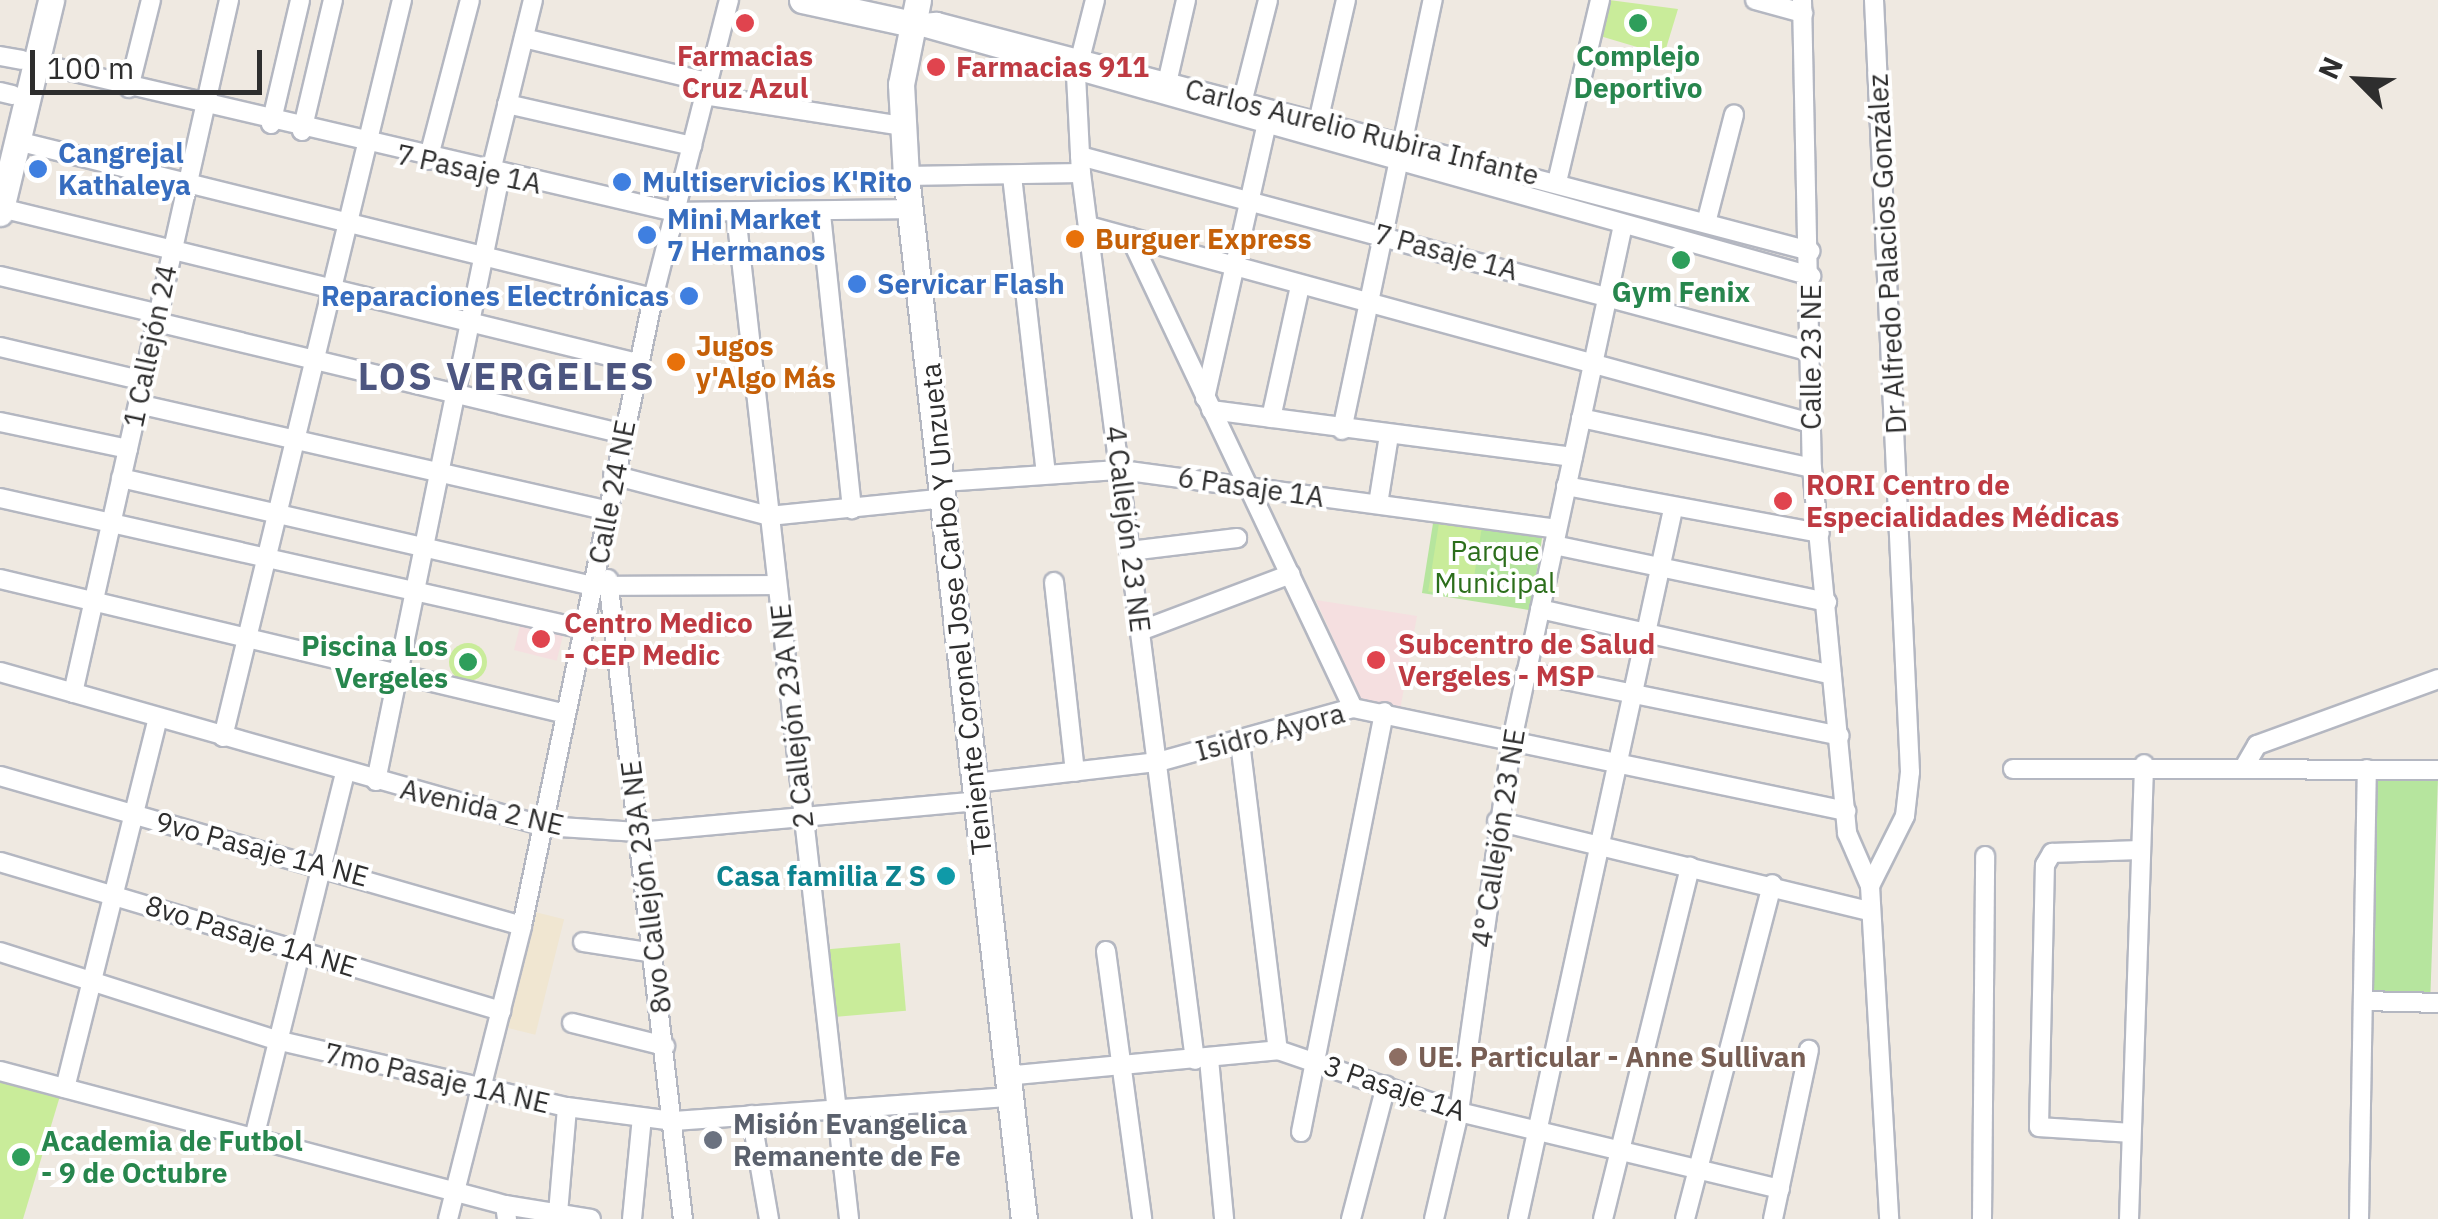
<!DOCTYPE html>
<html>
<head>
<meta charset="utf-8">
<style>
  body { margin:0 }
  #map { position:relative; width:2438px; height:1219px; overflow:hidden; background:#efe9e1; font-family:"IBM Plex Sans",sans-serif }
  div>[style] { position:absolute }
  .education>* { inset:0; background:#f0e6d1; transform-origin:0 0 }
  .medical>* { inset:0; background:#f5dfe0; transform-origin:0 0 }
  .green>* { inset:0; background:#b6e59e; transform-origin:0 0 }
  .pitch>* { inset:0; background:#c9ec9a; transform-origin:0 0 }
  .round { border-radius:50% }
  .roads { filter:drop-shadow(2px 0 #b4b7c1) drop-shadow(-2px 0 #b4b7c1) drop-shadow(0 2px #b4b7c1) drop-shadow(0 -2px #b4b7c1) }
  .street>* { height:18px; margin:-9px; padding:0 9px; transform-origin:9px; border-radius:9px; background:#fff }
  .secondary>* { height:25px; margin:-12.5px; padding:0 12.5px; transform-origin:12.5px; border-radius:12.5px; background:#fff }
  .dots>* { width:28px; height:28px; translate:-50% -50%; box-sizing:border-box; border:5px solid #fff; border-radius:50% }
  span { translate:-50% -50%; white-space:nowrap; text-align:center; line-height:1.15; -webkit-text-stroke:8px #fff; paint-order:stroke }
  .health-label { font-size:28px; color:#be3a42; font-weight:700 }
  .left { translate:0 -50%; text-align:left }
  .leisure-label { font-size:28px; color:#27864d; font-weight:700 }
  .right { translate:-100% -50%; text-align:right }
  .street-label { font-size:28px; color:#2e2e2e }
  .shop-label { font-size:28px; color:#366cbe; font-weight:700 }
  .food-label { font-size:28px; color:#c56008; font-weight:700 }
  .park-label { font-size:28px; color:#2c6e1b }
  .culture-label { font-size:28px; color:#0d838f; font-weight:700 }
  .education-label { font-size:28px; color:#785e54; font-weight:700 }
  .worship-label { font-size:28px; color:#5b616d; font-weight:700 }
  .district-label { font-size:38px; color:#4d5680; font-weight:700; letter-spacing:2.5px }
  .north { position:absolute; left:2308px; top:30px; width:100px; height:100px; -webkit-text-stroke:8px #fff; paint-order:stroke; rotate:294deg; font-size:28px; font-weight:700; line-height:40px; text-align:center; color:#2e2e2e }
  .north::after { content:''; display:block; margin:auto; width:35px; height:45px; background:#2e2e2e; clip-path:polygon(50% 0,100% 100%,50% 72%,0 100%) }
  .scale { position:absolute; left:30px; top:50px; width:232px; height:45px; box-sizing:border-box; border:5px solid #2e2e2e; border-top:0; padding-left:12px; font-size:30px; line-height:35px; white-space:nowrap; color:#2e2e2e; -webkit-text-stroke:8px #fff; paint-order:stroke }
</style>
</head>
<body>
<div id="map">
  <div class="education">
    <div style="left:535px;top:912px;width:30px;height:119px;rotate:14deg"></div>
  </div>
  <div class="medical">
    <div style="clip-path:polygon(1316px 600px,1417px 616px,1400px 710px,1362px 703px)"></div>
    <div style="left:522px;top:618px;width:44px;height:33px;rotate:14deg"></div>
  </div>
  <div class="green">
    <div style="left:1434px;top:517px;width:110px;height:77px;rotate:9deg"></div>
    <div style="left:2373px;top:776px;width:65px;height:220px;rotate:2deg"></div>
  </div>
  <div class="pitch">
    <div style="clip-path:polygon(1609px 0,1678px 9px,1664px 55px,1600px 36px)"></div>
    <div style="left:1439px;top:523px;width:43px;height:69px;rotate:9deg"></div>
    <div class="round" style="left:449px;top:643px;width:38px;height:38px"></div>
    <div style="left:900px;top:943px;width:68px;height:72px;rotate:85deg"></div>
    <div style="clip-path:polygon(0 1079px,60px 1096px,23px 1219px,0 1219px)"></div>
  </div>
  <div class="roads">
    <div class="street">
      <div style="left:1095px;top:0;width:77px;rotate:104.2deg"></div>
      <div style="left:1076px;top:75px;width:98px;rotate:87.1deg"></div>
      <div style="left:1081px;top:173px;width:894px;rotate:82.68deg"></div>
      <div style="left:1755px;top:0;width:50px;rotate:15.2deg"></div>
      <div style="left:1802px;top:0;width:468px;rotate:88.8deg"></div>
      <div style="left:1812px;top:468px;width:367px;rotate:84.5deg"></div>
      <div style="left:1847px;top:833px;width:58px;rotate:66.5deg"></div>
      <div style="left:1874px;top:0;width:773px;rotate:87.33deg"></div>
      <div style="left:1910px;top:772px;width:44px;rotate:96.5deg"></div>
      <div style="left:1905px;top:816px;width:78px;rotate:116.6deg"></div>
      <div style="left:1870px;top:886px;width:334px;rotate:86.7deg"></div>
      <div style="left:912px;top:24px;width:934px;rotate:15.66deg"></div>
      <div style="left:912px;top:24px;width:25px;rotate:-5deg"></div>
      <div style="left:937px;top:22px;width:903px;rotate:14.7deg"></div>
      <div style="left:524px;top:38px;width:188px;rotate:13.5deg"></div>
      <div style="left:0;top:56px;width:22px;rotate:10deg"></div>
      <div style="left:36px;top:63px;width:656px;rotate:13.13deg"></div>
      <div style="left:675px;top:212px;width:235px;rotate:-0.7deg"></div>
      <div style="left:1167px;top:83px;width:85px;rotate:-77.1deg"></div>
      <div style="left:129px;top:88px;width:91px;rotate:-76deg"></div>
      <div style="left:0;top:92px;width:13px;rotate:13deg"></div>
      <div style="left:704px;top:95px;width:200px;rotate:8.9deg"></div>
      <div style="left:1242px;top:103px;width:106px;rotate:-75.8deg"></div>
      <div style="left:507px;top:104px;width:190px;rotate:12.8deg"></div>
      <div style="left:1318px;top:122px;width:125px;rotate:-77.1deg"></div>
      <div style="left:271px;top:124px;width:127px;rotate:-76.8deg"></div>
      <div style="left:302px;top:131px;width:135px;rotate:-76.7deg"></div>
      <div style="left:17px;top:141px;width:655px;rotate:13.87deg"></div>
      <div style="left:1080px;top:156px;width:757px;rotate:15.01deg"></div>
      <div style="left:428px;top:160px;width:165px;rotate:-75.3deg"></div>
      <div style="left:490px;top:175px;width:180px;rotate:-76.2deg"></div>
      <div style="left:906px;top:176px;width:175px;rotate:-1deg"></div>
      <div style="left:1012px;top:176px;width:300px;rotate:83.5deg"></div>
      <div style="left:1557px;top:182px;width:187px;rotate:-76.7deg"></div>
      <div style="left:1px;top:208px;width:656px;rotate:13.68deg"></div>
      <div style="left:736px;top:214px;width:1011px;rotate:83.58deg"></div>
      <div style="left:821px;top:214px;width:297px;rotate:84deg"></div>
      <div style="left:1706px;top:223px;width:112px;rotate:-75.5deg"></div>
      <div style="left:1092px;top:227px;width:745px;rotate:15.25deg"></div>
      <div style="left:1130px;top:237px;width:521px;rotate:64.66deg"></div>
      <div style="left:0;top:276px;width:163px;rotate:13.4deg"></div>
      <div style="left:157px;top:322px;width:479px;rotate:13.5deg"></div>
      <div style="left:0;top:347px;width:148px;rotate:13.3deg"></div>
      <div style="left:1205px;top:398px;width:278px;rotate:-77.3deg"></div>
      <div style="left:138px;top:404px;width:479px;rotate:12.8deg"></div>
      <div style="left:1211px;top:410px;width:365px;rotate:7.4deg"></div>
      <div style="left:1271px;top:418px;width:135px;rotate:-77.6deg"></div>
      <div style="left:1581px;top:418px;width:236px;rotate:12.2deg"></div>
      <div style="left:0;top:422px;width:131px;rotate:11.9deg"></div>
      <div style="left:1342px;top:430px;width:440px;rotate:-78.1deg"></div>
      <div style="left:613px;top:475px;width:161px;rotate:14.7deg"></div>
      <div style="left:769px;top:516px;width:177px;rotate:-5.8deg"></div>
      <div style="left:121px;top:478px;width:484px;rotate:12.9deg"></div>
      <div style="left:593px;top:586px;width:184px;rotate:-0.3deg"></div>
      <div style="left:943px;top:482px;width:178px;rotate:-3.9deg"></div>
      <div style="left:1121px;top:470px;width:440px;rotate:7.7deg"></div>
      <div style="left:1566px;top:486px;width:258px;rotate:10.5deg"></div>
      <div style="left:0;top:498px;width:598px;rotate:12.66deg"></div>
      <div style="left:1378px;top:504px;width:70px;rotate:-80.9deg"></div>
      <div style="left:1554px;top:545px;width:279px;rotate:11.8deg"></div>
      <div style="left:1130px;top:551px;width:108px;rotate:-6.9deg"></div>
      <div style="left:0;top:579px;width:582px;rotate:13.42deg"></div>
      <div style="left:608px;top:579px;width:644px;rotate:83.32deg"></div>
      <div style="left:1054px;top:582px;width:191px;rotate:83.7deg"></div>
      <div style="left:1540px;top:609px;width:299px;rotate:12.7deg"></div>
      <div style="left:1140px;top:631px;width:161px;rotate:-20.7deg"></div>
      <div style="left:0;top:672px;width:565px;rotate:15.81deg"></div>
      <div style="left:544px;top:826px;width:94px;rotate:3.7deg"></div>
      <div style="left:638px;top:832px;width:341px;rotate:-5.2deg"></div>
      <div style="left:1526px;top:672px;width:320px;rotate:11.5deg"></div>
      <div style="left:73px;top:693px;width:710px;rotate:-77.31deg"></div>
      <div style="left:223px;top:737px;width:758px;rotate:-76.35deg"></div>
      <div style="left:1240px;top:742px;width:310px;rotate:83deg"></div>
      <div style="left:2246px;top:764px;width:22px;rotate:-60deg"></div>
      <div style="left:2257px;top:745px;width:193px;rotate:-20deg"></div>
      <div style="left:2013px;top:769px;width:425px;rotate:0.1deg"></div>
      <div style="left:0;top:776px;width:543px;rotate:16.03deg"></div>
      <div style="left:376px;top:781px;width:618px;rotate:-78.42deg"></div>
      <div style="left:976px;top:783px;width:183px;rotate:-6.6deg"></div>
      <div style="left:1158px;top:762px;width:202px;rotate:-15.5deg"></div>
      <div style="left:1353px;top:708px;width:504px;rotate:11.8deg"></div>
      <div style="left:1497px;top:821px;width:383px;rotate:13.6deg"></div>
      <div style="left:0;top:862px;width:523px;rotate:16.56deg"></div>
      <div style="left:583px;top:942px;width:72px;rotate:8.8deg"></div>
      <div style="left:1106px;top:951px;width:270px;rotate:82.3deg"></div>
      <div style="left:0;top:952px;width:290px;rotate:17.7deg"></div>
      <div style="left:276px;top:1040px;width:299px;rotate:13deg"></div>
      <div style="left:567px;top:1107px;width:108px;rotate:7.5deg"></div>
      <div style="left:674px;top:1121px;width:334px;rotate:-4.1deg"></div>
      <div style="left:2364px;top:1001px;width:74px;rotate:1.5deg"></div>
      <div style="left:572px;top:1023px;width:96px;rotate:13.9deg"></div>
      <div style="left:1209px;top:1059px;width:161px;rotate:84.6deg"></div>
      <div style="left:0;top:1071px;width:522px;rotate:14.86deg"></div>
      <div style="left:505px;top:1205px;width:14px;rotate:82deg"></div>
      <div style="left:1005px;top:1076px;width:274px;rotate:-5.4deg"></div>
      <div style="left:1278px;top:1050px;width:191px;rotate:18.9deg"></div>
      <div style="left:1459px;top:1112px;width:330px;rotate:13.5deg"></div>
      <div style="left:65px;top:1088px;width:382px;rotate:-75.9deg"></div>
      <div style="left:751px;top:1115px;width:106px;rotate:80.2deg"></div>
      <div style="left:1301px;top:1132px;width:428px;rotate:-78.8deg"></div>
      <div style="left:2131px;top:1133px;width:92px;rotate:-176.3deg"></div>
      <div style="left:2039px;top:1127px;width:262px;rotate:-88.7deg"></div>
      <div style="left:2045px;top:865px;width:14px;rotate:-60deg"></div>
      <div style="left:2052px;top:853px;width:87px;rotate:-2deg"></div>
      <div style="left:254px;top:1138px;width:376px;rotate:-76deg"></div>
      <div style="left:505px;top:1205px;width:87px;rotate:9.2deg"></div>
      <div style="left:558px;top:1213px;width:106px;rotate:-85.1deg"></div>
      <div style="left:448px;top:1219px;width:302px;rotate:-75.8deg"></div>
      <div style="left:522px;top:926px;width:642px;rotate:-78.22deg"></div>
      <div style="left:653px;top:298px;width:308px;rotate:-75.7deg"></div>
      <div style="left:632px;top:1219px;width:102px;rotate:-84.4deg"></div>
      <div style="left:1351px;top:1219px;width:138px;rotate:-75.3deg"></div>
      <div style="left:1434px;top:1219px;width:110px;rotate:-76.8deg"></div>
      <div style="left:1459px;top:1112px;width:376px;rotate:-81.9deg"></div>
      <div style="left:1512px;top:740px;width:527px;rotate:-77.84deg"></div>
      <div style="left:1518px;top:1219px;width:727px;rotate:-77.68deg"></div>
      <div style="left:1603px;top:1219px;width:363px;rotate:-76.1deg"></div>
      <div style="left:1685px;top:1219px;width:346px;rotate:-75.4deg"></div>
      <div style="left:1773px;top:1219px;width:173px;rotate:-78deg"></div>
      <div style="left:1982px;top:1219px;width:363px;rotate:-89.5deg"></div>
      <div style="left:2129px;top:1219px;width:455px;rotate:-88.1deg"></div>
      <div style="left:2359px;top:1219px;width:450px;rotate:-89deg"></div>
    </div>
    <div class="secondary">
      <div style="left:802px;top:0;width:113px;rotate:12.3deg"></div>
      <div style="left:918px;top:0;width:86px;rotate:101.4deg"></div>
      <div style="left:901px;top:84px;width:92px;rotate:86.9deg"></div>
      <div style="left:906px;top:176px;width:1050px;rotate:83.55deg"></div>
      <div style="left:0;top:213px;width:219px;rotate:-76.5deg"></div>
    </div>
  </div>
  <div class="dots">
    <div style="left:745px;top:23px;background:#e0444e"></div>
    <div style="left:1638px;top:23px;background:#2e9e5b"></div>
    <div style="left:936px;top:67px;background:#e0444e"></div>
    <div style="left:38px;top:169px;background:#3f7fe0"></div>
    <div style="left:622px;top:182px;background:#3f7fe0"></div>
    <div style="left:647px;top:235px;background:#3f7fe0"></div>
    <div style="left:1075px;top:239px;background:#e8710a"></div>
    <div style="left:1681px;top:260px;background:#2e9e5b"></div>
    <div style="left:857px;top:284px;background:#3f7fe0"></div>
    <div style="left:689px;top:296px;background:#3f7fe0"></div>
    <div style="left:676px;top:362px;background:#e8710a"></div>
    <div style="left:1783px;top:501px;background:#e0444e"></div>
    <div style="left:541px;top:639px;background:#e0444e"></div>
    <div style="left:1376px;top:660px;background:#e0444e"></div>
    <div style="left:468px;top:662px;background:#2e9e5b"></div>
    <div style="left:946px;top:876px;background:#0f9aa8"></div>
    <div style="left:1398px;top:1057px;background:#8d6e63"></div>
    <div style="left:713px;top:1140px;background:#6b7280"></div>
    <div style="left:21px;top:1157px;background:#2e9e5b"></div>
  </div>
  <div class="health-label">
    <span style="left:745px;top:72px">Farmacias<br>Cruz Azul</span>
    <span class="left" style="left:956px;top:67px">Farmacias 911</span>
    <span class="left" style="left:1806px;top:501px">RORI Centro de<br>Especialidades Médicas</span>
    <span class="left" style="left:564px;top:639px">Centro Medico<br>- CEP Medic</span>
    <span class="left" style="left:1398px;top:660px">Subcentro de Salud<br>Vergeles - MSP</span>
  </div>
  <div class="leisure-label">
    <span style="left:1638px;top:72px">Complejo<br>Deportivo</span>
    <span style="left:1681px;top:292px">Gym Fenix</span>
    <span class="right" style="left:448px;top:662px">Piscina Los<br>Vergeles</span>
    <span class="left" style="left:41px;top:1157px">Academia de Futbol<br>- 9 de Octubre</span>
  </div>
  <div class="street-label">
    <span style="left:1362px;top:132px;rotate:14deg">Carlos Aurelio Rubira Infante</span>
    <span style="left:469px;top:169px;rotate:12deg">7 Pasaje 1A</span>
    <span style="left:1446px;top:252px;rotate:15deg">7 Pasaje 1A</span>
    <span style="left:1887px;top:254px;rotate:-93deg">Dr Alfredo Palacios González</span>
    <span style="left:150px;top:346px;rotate:-78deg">1 Callejón 24</span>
    <span style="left:1811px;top:357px;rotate:-90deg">Calle 23 NE</span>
    <span style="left:1251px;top:487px;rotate:8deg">6 Pasaje 1A</span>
    <span style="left:612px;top:492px;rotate:-79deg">Calle 24 NE</span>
    <span style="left:1128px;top:529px;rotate:83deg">4 Callejón 23 NE</span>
    <span style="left:956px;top:609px;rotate:-96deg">Teniente Coronel Jose Carbo Y Unzueta</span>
    <span style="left:792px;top:716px;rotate:-96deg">2 Callejón 23A NE</span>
    <span style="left:1270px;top:732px;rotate:-15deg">Isidro Ayora</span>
    <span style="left:482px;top:807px;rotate:13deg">Avenida 2 NE</span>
    <span style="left:1498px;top:838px;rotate:-81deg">4° Callejón 23 NE</span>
    <span style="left:262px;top:849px;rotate:15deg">9vo Pasaje 1A NE</span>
    <span style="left:646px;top:887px;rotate:-97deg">8vo Callejón 23A NE</span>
    <span style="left:251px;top:936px;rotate:17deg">8vo Pasaje 1A NE</span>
    <span style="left:437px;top:1078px;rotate:13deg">7mo Pasaje 1A NE</span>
    <span style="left:1395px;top:1088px;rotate:19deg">3 Pasaje 1A</span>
  </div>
  <div class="shop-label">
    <span class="left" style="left:58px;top:169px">Cangrejal<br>Kathaleya</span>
    <span class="left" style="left:642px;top:182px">Multiservicios K'Rito</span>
    <span class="left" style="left:667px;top:235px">Mini Market<br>7 Hermanos</span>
    <span class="left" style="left:877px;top:284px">Servicar Flash</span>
    <span class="right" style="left:669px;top:296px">Reparaciones Electrónicas</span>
  </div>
  <div class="food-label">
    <span class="left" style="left:1095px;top:239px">Burguer Express</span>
    <span class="left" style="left:696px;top:362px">Jugos<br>y'Algo Más</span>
  </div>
  <div class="park-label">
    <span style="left:1495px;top:567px">Parque<br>Municipal</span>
  </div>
  <div class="culture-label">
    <span class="right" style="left:926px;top:876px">Casa familia Z S</span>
  </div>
  <div class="education-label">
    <span class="left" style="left:1418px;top:1057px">UE. Particular - Anne Sullivan</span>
  </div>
  <div class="worship-label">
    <span class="left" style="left:733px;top:1140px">Misión Evangelica<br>Remanente de Fe</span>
  </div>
  <div class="district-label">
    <span style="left:507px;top:376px">LOS VERGELES</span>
  </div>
  <div class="north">N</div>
  <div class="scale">100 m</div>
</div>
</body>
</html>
